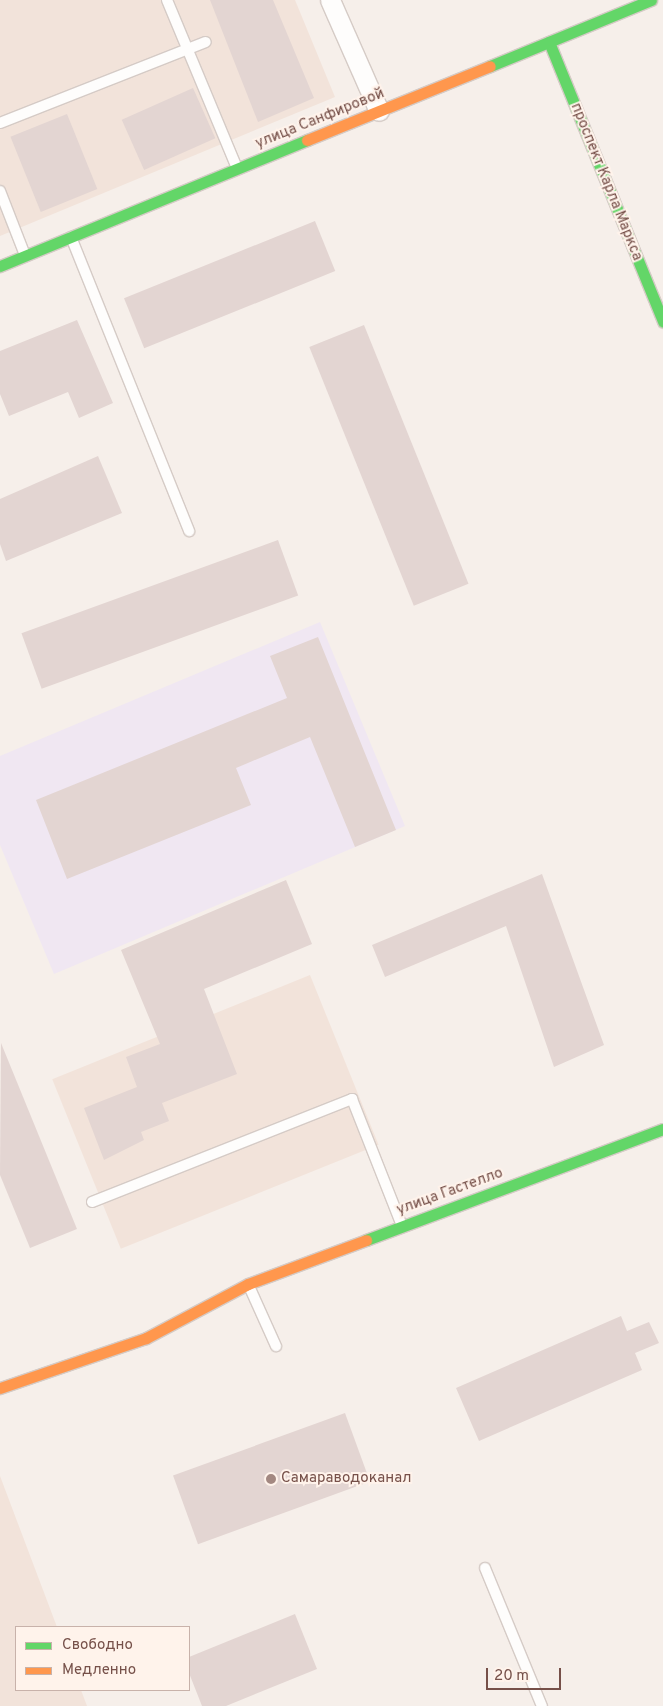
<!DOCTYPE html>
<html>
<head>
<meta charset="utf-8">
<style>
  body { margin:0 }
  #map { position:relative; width:663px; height:1706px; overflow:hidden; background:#f6efea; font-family:Overpass,sans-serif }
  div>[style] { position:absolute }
  .residential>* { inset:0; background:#f2e3da; transform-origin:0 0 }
  .education>* { inset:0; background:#f0e7f2 }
  .building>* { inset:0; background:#e3d5d2; transform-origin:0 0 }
  .roads { filter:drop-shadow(1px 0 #d5cbc6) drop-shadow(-1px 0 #d5cbc6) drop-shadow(0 1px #d5cbc6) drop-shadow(0 -1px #d5cbc6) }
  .lane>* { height:10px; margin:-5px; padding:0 5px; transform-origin:5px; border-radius:5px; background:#fefdfc }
  .street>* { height:19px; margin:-9.5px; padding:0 9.5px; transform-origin:9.5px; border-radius:9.5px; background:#fefdfc }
  .fast>* { height:11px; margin:-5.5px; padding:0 5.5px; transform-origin:5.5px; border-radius:5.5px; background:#63d668 }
  .slow>* { height:11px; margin:-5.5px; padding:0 5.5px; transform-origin:5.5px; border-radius:5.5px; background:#ff974d }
  .dots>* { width:14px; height:14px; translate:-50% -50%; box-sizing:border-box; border:2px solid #fff3eb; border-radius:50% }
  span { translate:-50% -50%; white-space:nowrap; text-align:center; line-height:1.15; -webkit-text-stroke:4px #fff3eb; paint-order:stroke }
  .street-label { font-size:15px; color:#765049 }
  .poi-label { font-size:15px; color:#765049 }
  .left { translate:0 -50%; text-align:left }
  .legend { position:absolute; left:15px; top:1626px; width:175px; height:65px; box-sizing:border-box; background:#fff3eb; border:1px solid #c8b2aa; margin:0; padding:6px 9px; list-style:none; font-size:15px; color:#765049 }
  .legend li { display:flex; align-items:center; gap:10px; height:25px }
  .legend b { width:25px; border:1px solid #c8b2aa }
  .scale { position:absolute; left:486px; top:1668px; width:75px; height:22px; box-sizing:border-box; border:2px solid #765049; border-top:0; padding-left:6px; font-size:15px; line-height:18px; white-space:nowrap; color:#765049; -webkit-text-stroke:4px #fff3eb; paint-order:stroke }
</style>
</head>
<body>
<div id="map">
  <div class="residential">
    <div style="clip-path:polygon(0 0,295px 0,335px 97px,0 236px)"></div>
    <div style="left:310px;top:975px;width:183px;height:278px;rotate:68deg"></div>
    <div style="clip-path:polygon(0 1476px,57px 1627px,16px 1627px,16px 1690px,81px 1690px,87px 1706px,0 1706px)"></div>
  </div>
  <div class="education">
    <div style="clip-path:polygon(320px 622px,405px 826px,54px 974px,0 845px,0 756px)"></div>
  </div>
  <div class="building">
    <div style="clip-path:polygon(210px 0,273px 0,314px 98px,258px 122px)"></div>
    <div style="left:193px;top:88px;width:55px;height:78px;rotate:66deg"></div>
    <div style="left:67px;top:114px;width:81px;height:61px;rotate:68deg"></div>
    <div style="left:315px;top:221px;width:54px;height:206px;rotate:68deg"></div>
    <div style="clip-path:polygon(77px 320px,113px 403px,79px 418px,68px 392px,9px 416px,0 394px,0 351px)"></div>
    <div style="left:364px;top:325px;width:279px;height:59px;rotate:68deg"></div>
    <div style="clip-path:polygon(98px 456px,122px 513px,6px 561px,0 544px,0 499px)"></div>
    <div style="left:278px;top:540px;width:59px;height:273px;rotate:70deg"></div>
    <div style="clip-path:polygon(318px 637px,396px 830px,355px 847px,310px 737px,236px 768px,251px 805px,67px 879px,36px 800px,287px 698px,270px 656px)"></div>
    <div style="clip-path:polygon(542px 874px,604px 1045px,554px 1067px,506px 926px,385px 977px,372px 945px)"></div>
    <div style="clip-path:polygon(286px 880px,312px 944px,204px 989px,237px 1074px,162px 1103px,169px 1121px,141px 1132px,144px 1140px,104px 1160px,84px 1108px,137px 1087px,126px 1057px,160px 1044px,121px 950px)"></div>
    <div style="clip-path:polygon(1px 1043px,77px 1229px,30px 1248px,0 1175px)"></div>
    <div style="clip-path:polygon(621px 1316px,627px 1331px,649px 1322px,659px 1343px,635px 1353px,642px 1370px,479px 1441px,456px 1388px)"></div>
    <div style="left:345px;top:1413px;width:73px;height:183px;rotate:70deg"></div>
    <div style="clip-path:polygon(295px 1614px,317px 1669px,226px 1706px,202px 1706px,189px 1673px,189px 1657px)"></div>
  </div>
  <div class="roads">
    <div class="lane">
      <div style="left:167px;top:0;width:182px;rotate:67.4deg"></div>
      <div style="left:0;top:123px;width:221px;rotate:-21.5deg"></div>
      <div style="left:0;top:191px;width:69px;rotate:68.7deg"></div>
      <div style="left:71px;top:237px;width:317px;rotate:68.1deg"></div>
      <div style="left:92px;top:1202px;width:280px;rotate:-21.6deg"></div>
      <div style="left:352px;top:1099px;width:136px;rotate:68.5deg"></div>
      <div style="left:249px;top:1286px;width:66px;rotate:65.8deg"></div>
      <div style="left:485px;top:1568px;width:149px;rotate:67.6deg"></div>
    </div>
    <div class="street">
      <div style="left:330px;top:0;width:121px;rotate:66.2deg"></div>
    </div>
    <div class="fast">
      <div style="left:549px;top:42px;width:302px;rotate:67.8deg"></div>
      <div style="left:490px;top:66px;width:174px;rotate:-22.3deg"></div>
      <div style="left:0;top:266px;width:332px;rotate:-22.3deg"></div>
      <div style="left:366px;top:1240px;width:317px;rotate:-20.5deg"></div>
    </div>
    <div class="slow">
      <div style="left:307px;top:140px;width:197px;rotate:-22deg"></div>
      <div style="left:0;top:1388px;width:154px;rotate:-18.9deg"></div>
      <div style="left:146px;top:1338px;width:115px;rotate:-27.9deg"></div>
      <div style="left:248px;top:1284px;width:126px;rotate:-20.4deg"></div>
    </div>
  </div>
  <div class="dots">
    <div style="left:271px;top:1479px;background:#a38881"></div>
  </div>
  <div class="street-label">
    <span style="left:320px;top:119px;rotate:-22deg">улица Санфировой</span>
    <span style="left:606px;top:182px;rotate:68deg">проспект Карла Маркса</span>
    <span style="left:450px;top:1192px;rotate:-20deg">улица Гастелло</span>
  </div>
  <div class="poi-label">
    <span class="left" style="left:281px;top:1479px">Самараводоканал</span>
  </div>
  <ul class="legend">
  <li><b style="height:6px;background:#63d668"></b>Свободно</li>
  <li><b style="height:6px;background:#ff974d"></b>Медленно</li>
  </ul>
  <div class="scale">20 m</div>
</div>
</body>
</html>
